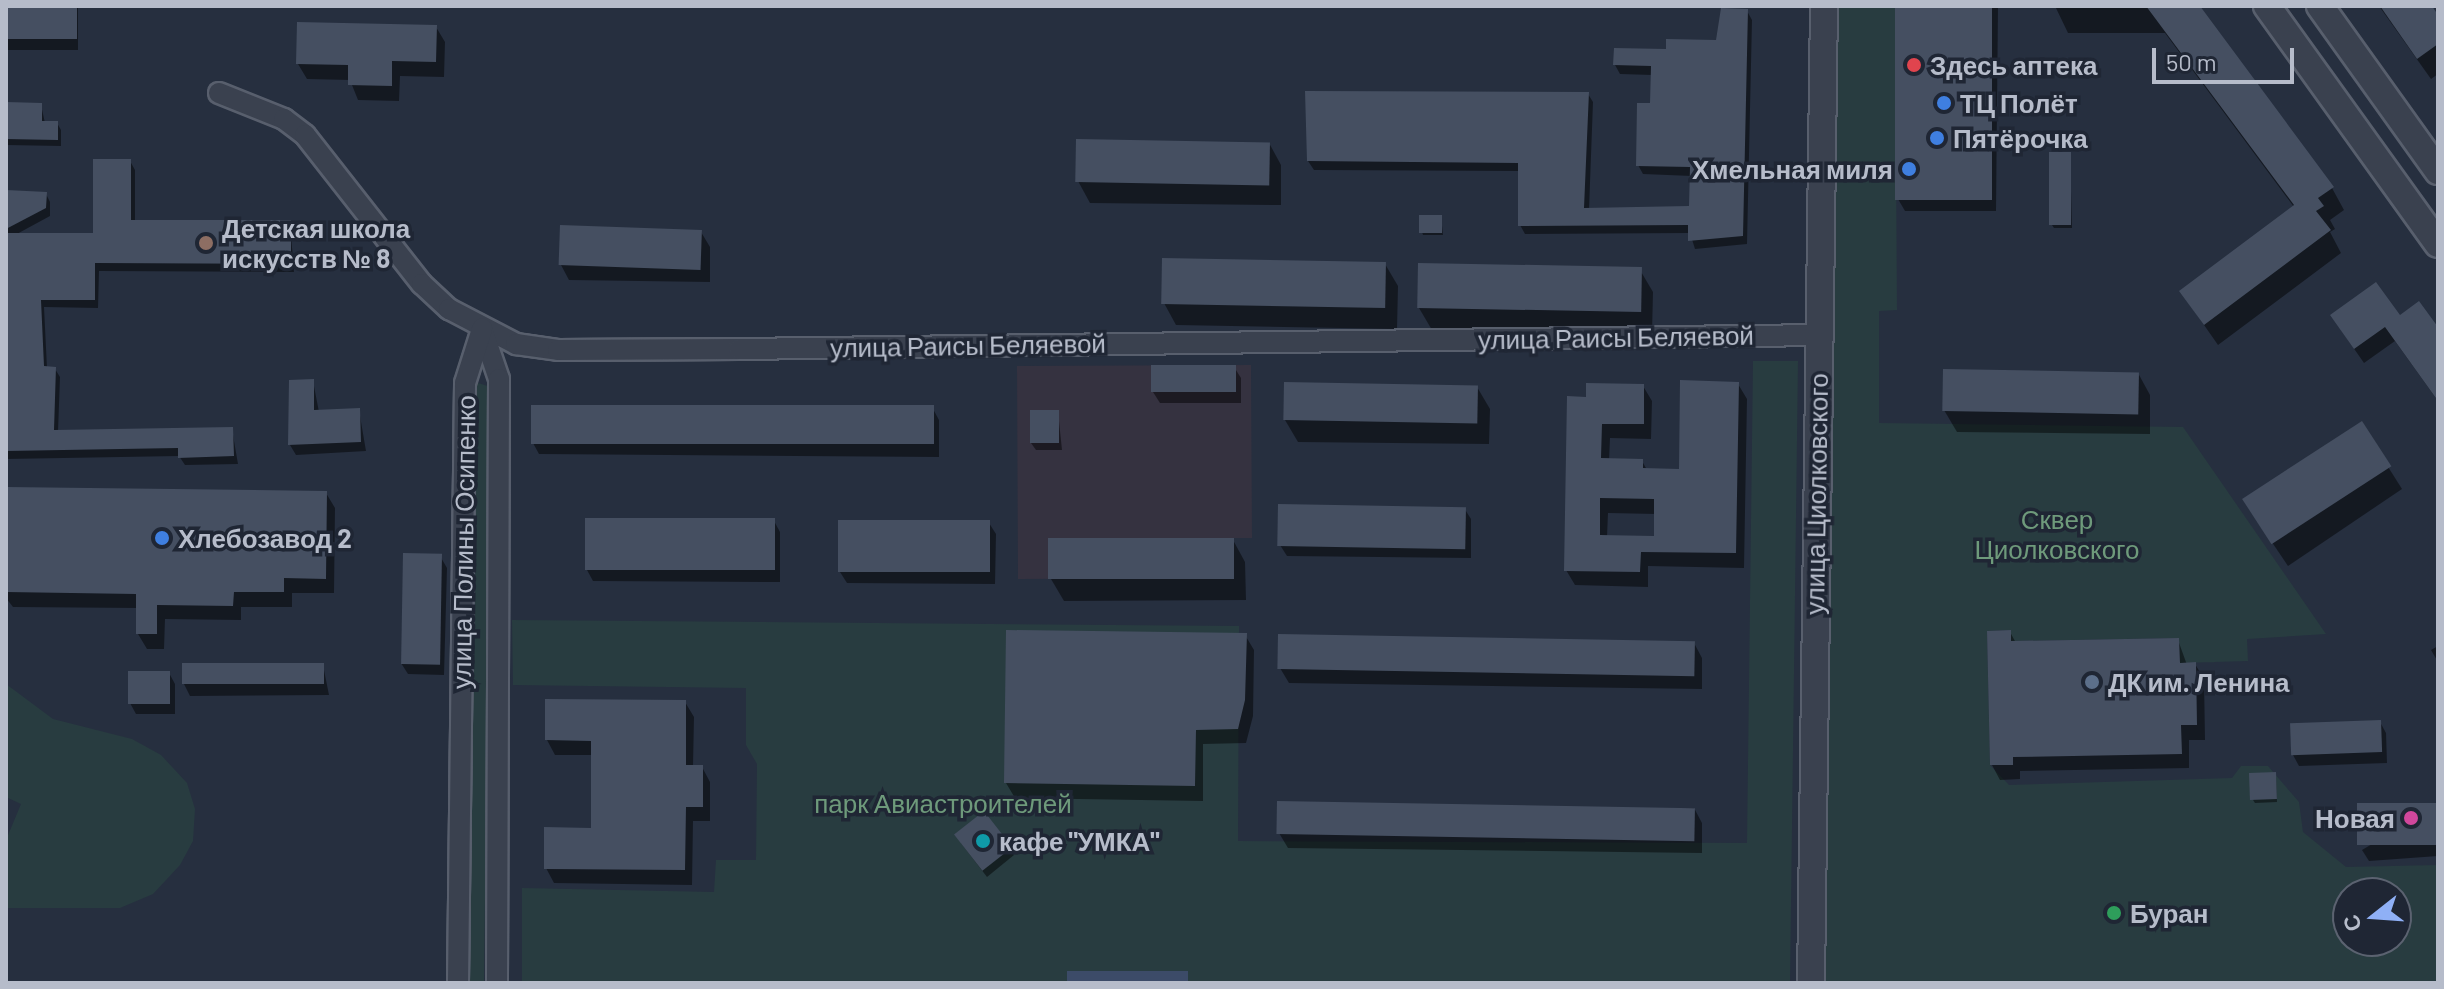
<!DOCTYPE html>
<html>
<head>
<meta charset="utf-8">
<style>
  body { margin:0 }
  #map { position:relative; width:2444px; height:989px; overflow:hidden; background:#262f3f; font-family:Barlow,sans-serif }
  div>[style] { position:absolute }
  .medical>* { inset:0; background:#353240 }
  .green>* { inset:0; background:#283c40 }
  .water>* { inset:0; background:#3c4b68; transform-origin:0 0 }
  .shadow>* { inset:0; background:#0007; transform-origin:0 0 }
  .building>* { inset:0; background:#454f61; transform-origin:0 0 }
  .roads { filter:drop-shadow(2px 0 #585f6d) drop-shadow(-2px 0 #585f6d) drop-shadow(0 2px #585f6d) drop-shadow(0 -2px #585f6d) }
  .minor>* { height:20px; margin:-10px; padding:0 10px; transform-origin:10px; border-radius:10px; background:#3a414f }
  .tertiary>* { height:26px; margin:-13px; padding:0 13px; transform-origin:13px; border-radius:13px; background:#3a414f }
  .dots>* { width:22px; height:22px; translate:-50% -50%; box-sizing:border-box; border:4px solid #1f2634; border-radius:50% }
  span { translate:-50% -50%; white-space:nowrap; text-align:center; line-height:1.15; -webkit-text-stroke:7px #1f2634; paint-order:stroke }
  .poi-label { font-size:26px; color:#b6bcca; font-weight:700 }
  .left { translate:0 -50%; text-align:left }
  .right { translate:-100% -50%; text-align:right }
  .street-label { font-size:26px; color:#b6bcca }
  .park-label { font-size:26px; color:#6e9a7b }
  .frame { position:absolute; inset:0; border:8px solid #b6bcca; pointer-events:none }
  .north { position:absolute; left:2332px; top:877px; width:80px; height:80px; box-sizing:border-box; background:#1f2634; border:2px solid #5b6270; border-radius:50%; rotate:253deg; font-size:22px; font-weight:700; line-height:32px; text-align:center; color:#b6bcca }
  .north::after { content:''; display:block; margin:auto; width:28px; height:36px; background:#8fb0f6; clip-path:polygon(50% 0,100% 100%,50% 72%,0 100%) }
  .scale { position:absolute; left:2152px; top:48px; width:142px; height:36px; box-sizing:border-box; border:4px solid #b6bcca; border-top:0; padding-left:10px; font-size:24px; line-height:28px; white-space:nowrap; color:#b6bcca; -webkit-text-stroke:6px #1f2634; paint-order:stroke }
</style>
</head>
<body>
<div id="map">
  <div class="medical">
    <div style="clip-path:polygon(1251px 365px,1252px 538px,1234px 538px,1234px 578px,1018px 579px,1017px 366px)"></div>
  </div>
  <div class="green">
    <div style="clip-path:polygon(evenodd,1833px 6px,1895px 6px,1897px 310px,1879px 311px,1879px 423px,2183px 427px,2326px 634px,2247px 639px,2248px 661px,2180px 663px,2179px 638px,2011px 641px,2011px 630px,1987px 631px,1990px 765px,2009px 785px,2232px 778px,2241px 766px,2268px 766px,2299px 802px,2303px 832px,2346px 867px,2438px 865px,2438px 983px,1823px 983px,1833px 6px,2348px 893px,2396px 893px,2396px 941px,2348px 941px,2348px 893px)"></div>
    <div style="clip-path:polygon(1753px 361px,1798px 361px,1790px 983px,522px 983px,522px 888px,714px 892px,716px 860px,756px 860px,757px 764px,746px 745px,746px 688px,513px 685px,512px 620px,1239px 626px,1238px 841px,1747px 843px)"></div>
    <div style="clip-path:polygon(478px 383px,491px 387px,484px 983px,465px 983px,472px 398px)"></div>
    <div style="clip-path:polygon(6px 684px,53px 719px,132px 739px,161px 755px,187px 783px,195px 809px,193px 841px,180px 865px,153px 894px,120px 908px,6px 908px,6px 840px,21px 804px,6px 797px)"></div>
  </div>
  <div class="water">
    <div style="left:1067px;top:971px;width:121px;height:12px"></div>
  </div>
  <div class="shadow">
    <div style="left:6px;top:6px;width:72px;height:44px"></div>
    <div style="clip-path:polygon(1897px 6px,1998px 6px,1996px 211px,1905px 211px,1898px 199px)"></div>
    <div style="clip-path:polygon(2055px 6px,2198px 6px,2332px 188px,2344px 210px,2330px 220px,2335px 229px,2330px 232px,2341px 253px,2218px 345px,2181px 292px,2294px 207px,2165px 33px,2068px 33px)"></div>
    <div style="clip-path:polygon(2379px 6px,2430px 6px,2438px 18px,2438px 74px,2431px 79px)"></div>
    <div style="clip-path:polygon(1747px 11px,1752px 20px,1747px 244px,1695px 249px,1690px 233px,1525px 234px,1520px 225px,1520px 171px,1314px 170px,1308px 161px,1588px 94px,1593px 102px,1589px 210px,1691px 208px,1692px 176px,1643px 174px,1638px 165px,1652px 105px,1652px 75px,1620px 74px,1615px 65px,1718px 43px)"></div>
    <div style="clip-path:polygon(436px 27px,445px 42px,444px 77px,400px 76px,399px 101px,358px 100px,350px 80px,307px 79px,298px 64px)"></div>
    <div style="clip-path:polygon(6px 104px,41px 105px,45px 123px,57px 123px,61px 130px,61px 146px,6px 145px)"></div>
    <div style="clip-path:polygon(1269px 143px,1281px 165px,1281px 205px,1090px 203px,1078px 181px)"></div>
    <div style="clip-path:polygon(2070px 154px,2072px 228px,2054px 228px,2052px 225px)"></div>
    <div style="clip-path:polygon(130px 161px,135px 170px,135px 222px,290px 222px,294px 272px,99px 271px,98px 308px,44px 307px,47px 368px,55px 369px,60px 377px,58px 432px,232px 429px,238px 464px,185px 465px,179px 456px,6px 459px,6px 192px,46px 194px,50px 202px,50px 216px,15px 235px,95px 235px)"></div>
    <div style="clip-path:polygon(1441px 217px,1443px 235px,1423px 235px,1422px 232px)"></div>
    <div style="clip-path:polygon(701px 232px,710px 247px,710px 282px,569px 280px,561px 265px)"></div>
    <div style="clip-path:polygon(1385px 264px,1398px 286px,1397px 329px,1176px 325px,1164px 303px)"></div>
    <div style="clip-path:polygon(1640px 270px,1653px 292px,1652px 333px,1432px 330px,1419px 308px)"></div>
    <div style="clip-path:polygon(2399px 318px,2438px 331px,2438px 401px,2395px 341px,2364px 363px,2341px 330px)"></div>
    <div style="clip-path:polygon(1234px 367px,1241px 378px,1241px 403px,1160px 403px,1153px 392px)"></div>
    <div style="clip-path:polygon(2138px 373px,2150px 395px,2150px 434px,1957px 432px,1944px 410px)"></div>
    <div style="clip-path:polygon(313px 381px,319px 412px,359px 410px,366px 451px,296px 455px,290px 445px)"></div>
    <div style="clip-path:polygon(evenodd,1738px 384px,1747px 399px,1744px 568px,1648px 566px,1648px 587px,1575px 585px,1566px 570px,1588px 399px,1643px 386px,1652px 401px,1651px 439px,1610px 438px,1609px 461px,1642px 461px,1647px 470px,1681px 471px,1738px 384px,1608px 513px,1656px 514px,1656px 538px,1607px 537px,1608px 513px)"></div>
    <div style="clip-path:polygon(1477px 387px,1490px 409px,1489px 444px,1298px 442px,1285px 420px)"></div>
    <div style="clip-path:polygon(933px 409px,939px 420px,939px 457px,539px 454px,533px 443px)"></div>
    <div style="clip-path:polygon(1058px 412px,1062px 450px,1036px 450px,1031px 443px)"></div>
    <div style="clip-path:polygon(2361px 424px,2402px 489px,2288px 566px,2259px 523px)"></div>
    <div style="clip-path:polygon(6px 489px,326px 493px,335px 508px,334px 593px,292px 593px,292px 607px,241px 607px,241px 620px,165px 619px,164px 649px,147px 649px,138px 634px,138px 608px,13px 607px,6px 598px)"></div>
    <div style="clip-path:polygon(1464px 508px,1471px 519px,1471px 558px,1287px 556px,1280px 545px)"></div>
    <div style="clip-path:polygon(774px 521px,780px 532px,780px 582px,593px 581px,587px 570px)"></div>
    <div style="clip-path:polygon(989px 523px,996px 534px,995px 584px,847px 583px,840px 572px)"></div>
    <div style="clip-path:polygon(1233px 540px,1245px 562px,1246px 600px,1064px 601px,1051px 579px)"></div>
    <div style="clip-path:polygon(440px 556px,447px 568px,444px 675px,408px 674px,401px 663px)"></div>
    <div style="clip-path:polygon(2010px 632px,2016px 643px,2178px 640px,2187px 665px,2195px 664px,2204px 679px,2205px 740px,2189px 740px,2189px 768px,2020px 771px,2020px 779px,2000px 780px,1992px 765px)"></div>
    <div style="clip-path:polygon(1245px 635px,1254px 650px,1253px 716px,1246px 743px,1203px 744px,1203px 801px,1015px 798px,1006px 783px)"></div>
    <div style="clip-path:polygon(1694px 643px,1702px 658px,1702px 689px,1289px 683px,1280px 668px)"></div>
    <div style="clip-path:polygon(2438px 646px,2438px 662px,2431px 650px)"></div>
    <div style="clip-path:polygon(323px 665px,329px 695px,190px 696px,184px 684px)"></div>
    <div style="clip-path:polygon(169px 673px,175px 684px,175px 714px,136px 714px,130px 703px)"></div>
    <div style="clip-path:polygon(685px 702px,694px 717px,693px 767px,702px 767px,710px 782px,710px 821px,693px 821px,692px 885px,554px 883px,546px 868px,593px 830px,593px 755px,555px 755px,547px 740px)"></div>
    <div style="clip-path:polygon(2380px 722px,2386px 733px,2387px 763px,2299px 766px,2293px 755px)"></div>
    <div style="clip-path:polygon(2276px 776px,2277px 802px,2255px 803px,2253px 800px)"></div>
    <div style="clip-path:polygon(2438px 805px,2438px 856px,2369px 861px,2362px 850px)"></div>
    <div style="clip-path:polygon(1694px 808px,1702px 823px,1702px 853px,1288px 848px,1279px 833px)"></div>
    <div style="clip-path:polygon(984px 814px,1014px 855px,987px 877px,961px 843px)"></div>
  </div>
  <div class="building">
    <div style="left:6px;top:6px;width:71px;height:33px"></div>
    <div style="left:1895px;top:6px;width:97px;height:194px"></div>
    <div style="clip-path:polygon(2146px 6px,2200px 6px,2334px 187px,2318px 198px,2324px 206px,2316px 211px,2331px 230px,2204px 325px,2179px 291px,2294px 205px)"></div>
    <div style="clip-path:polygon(2380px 6px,2432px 6px,2438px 15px,2438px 44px,2417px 59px)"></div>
    <div style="clip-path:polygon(1721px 8px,1748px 9px,1743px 236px,1688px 241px,1688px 225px,1518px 226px,1518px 163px,1307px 161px,1305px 91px,1589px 92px,1584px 208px,1689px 206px,1690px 167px,1636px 166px,1637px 103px,1650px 103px,1651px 66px,1613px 65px,1614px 48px,1666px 49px,1666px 39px,1716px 40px)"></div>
    <div style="clip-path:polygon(297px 22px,437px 25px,436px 62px,392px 61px,392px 86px,348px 85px,348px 65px,296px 64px)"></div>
    <div style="clip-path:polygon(6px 102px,42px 103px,42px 121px,58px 121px,58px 140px,6px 139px)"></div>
    <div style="left:1076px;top:139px;width:194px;height:43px;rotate:1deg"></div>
    <div style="left:2071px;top:152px;width:73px;height:22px;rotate:90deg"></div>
    <div style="clip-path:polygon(93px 159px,131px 159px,131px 220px,291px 220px,291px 264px,95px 263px,95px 300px,41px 300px,44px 366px,56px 367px,54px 430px,233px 427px,234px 456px,178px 458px,178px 448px,6px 451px,6px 233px,93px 233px)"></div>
    <div style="clip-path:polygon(6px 190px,47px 192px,46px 208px,6px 229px)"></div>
    <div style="left:1419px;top:215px;width:23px;height:18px"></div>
    <div style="left:560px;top:225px;width:142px;height:40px;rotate:2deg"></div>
    <div style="left:1162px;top:258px;width:224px;height:46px;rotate:1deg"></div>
    <div style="left:1418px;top:263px;width:224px;height:45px;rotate:1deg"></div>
    <div style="clip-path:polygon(2376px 282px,2400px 315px,2419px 301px,2438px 327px,2438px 401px,2385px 327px,2354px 349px,2330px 315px)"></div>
    <div style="left:1236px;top:365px;width:27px;height:85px;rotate:90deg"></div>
    <div style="left:1943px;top:369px;width:196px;height:42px;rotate:1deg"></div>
    <div style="clip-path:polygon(314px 379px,314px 410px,360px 408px,361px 442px,288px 445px,289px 380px)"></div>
    <div style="clip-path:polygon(evenodd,1680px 380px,1739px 382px,1736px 553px,1641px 552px,1640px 572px,1564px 571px,1567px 396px,1586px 397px,1586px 383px,1644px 384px,1644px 424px,1602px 424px,1601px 458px,1643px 459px,1643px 468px,1679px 469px,1680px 380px,1600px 498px,1654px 499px,1654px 536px,1600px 535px,1600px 498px)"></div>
    <div style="left:1284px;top:382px;width:194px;height:38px;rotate:1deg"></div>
    <div style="left:531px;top:405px;width:403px;height:39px"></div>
    <div style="left:1030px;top:410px;width:29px;height:33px"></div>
    <div style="left:2362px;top:421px;width:54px;height:143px;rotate:57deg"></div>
    <div style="clip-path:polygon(6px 487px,327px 491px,326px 579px,284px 578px,284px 592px,234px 592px,233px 606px,157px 605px,157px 634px,136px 634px,136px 594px,6px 592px)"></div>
    <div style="left:1278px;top:504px;width:188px;height:42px;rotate:1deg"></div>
    <div style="left:585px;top:518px;width:190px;height:52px"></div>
    <div style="left:838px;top:520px;width:152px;height:52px"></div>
    <div style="left:1048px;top:538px;width:186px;height:41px"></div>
    <div style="left:403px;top:553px;width:39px;height:111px;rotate:1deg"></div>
    <div style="clip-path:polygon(1006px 630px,1247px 633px,1245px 700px,1238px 729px,1196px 730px,1195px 786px,1004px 783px)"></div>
    <div style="clip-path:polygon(2011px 630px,2011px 641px,2179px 638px,2180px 663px,2196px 662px,2197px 725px,2181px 725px,2182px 754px,2013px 757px,2013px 765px,1990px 765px,1987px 631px)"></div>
    <div style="left:1278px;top:634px;width:417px;height:35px;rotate:1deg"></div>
    <div style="left:324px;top:663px;width:21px;height:142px;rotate:90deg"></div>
    <div style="left:128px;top:671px;width:42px;height:33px"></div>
    <div style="clip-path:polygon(545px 699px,686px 700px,686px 765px,703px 765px,703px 807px,686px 807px,685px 870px,544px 869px,544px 827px,591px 828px,591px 741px,545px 740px)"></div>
    <div style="left:2381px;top:720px;width:32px;height:91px;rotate:88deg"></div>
    <div style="left:2276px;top:772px;width:27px;height:27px;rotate:88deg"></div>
    <div style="left:1277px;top:801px;width:418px;height:33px;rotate:1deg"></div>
    <div style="left:2438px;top:803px;width:42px;height:81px;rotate:90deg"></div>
    <div style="left:984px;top:811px;width:46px;height:38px;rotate:52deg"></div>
  </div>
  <div class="roads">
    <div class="minor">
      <div style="left:219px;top:93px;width:70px;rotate:21.8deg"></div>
      <div style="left:284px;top:119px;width:26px;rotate:37deg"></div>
      <div style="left:305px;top:135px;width:189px;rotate:51.9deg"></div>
      <div style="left:422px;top:284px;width:37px;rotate:43deg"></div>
      <div style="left:449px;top:309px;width:76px;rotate:27.6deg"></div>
      <div style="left:516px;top:344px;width:42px;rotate:8.1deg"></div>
      <div style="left:558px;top:350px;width:181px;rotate:-0.3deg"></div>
      <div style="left:739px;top:349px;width:1079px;rotate:-0.74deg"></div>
      <div style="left:482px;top:329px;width:53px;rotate:71.2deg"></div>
      <div style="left:499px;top:379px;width:604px;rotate:90.19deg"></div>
      <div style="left:458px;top:983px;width:600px;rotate:-89.33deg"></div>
      <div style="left:465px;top:383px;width:57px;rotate:-72.5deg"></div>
    </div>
    <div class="tertiary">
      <div style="left:2267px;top:6px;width:293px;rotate:54.3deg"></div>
      <div style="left:2320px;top:6px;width:203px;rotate:54.4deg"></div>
      <div style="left:1811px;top:983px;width:977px;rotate:-89.24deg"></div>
    </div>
  </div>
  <div class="dots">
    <div style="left:1914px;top:65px;background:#e0444e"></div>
    <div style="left:1944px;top:103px;background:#3f7fe0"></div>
    <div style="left:1937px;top:138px;background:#3f7fe0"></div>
    <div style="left:1909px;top:169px;background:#3f7fe0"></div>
    <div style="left:206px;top:243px;background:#8d6e63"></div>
    <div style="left:162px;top:538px;background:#3f7fe0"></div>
    <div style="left:2092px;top:682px;background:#5c6f8a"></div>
    <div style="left:2411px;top:818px;background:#d1479c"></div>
    <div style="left:983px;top:841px;background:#0f9aa8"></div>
    <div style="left:2114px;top:913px;background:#2e9e5b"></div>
  </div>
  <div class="poi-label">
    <span class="left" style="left:1930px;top:65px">Здесь аптека</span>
    <span class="left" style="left:1960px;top:103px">ТЦ Полёт</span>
    <span class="left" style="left:1953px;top:138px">Пятёрочка</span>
    <span class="right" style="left:1893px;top:169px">Хмельная миля</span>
    <span class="left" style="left:222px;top:243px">Детская школа<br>искусств № 8</span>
    <span class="left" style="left:178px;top:538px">Хлебозавод 2</span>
    <span class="left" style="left:2108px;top:682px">ДК им. Ленина</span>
    <span class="right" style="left:2395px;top:818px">Новая</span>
    <span class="left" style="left:999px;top:841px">кафе "УМКА"</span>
    <span class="left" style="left:2130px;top:913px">Буран</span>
  </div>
  <div class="street-label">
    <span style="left:1616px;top:337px;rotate:-1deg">улица Раисы Беляевой</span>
    <span style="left:968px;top:345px;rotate:-1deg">улица Раисы Беляевой</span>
    <span style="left:1816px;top:494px;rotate:-89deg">улица Циолковского</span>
    <span style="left:463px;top:542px;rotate:-89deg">улица Полины Осипенко</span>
  </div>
  <div class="park-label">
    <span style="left:2057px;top:534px">Сквер<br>Циолковского</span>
    <span style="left:943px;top:803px">парк Авиастроителей</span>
  </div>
  <div class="frame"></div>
  <div class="north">С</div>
  <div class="scale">50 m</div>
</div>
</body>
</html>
